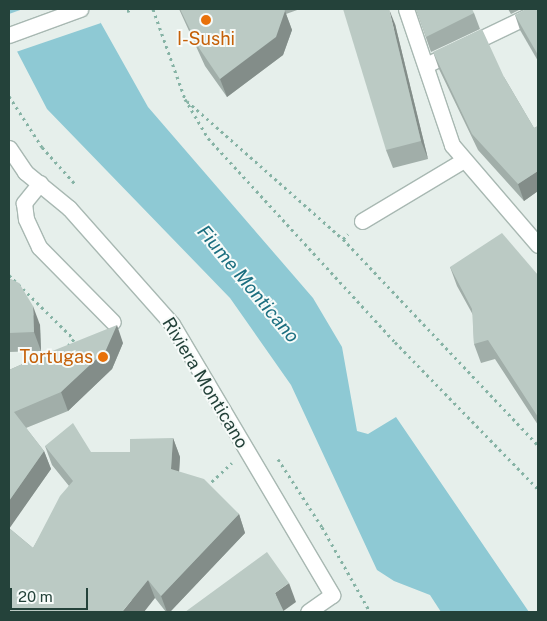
<!DOCTYPE html>
<html>
<head>
<meta charset="utf-8">
<style>
  body { margin:0 }
  #map { position:relative; width:547px; height:621px; overflow:hidden; background:#e6efeb; font-family:"Public Sans",sans-serif }
  div>[style] { position:absolute }
  .water>* { inset:0; background:#8ec9d4 }
  .pier>* { inset:0; background:#e6efeb }
  .path>* { height:3px; margin-top:-1.5px; transform-origin:0; background:repeating-linear-gradient(90deg,#86b3a5 0 2.5px,transparent 0 6.5px) }
  .roads { filter:drop-shadow(1px 0 #a8b8b2) drop-shadow(-1px 0 #a8b8b2) drop-shadow(0 1px #a8b8b2) drop-shadow(0 -1px #a8b8b2) }
  .lane>* { height:15px; margin:-7.5px; padding:0 7.5px; transform-origin:7.5px; border-radius:7.5px; background:#fff }
  .street>* { height:15px; margin:-7.5px; padding:0 7.5px; transform-origin:7.5px; border-radius:7.5px; background:#fff }
  .wall>* { inset:0; background:#a1aea9 }
  .shaded-wall>* { inset:0; background:#838d89 }
  .building>* { inset:0; background:#bbcac4 }
  .dots>* { width:14px; height:14px; translate:-50% -50%; box-sizing:border-box; border:2px solid #f7fbf9; border-radius:50% }
  span { translate:-50% -50%; white-space:nowrap; text-align:center; line-height:1.15; -webkit-text-stroke:4px #f7fbf9; paint-order:stroke }
  .food-label { font-size:18px; color:#c56008 }
  .right { translate:-100% -50%; text-align:right }
  .street-label { font-size:18px; color:#24423a }
  .water-label { font-size:19px; color:#1c6f80; font-style:italic }
  .frame { position:absolute; inset:0; border:10px solid #24423a; pointer-events:none }
  .scale { position:absolute; left:10px; top:588px; width:78px; height:22px; box-sizing:border-box; border:2px solid #24423a; border-top:0; padding-left:6px; font-size:15px; line-height:18px; white-space:nowrap; color:#24423a; -webkit-text-stroke:4px #f7fbf9; paint-order:stroke }
</style>
</head>
<body>
<div id="map">
  <div class="water">
    <div style="clip-path:polygon(9px 9px,93px 9px,148px 107px,313px 298px,342px 347px,357px 431px,368px 434px,396px 417px,529px 612px,441px 612px,430px 595px,394px 581px,377px 570px,291px 385px,230px 298px,47px 109px,9px 36px)"></div>
  </div>
  <div class="pier">
    <div style="clip-path:polygon(23px 9px,95px 9px,101px 23px,13px 53px,9px 42px,9px 14px)"></div>
  </div>
  <div class="path">
    <div style="left:153px;top:9px;width:96px;rotate:70.4deg"></div>
    <div style="left:185px;top:99px;width:45px;rotate:59.5deg"></div>
    <div style="left:208px;top:138px;width:277px;rotate:47.5deg"></div>
    <div style="left:395px;top:342px;width:205px;rotate:45.8deg"></div>
    <div style="left:127px;top:11px;width:6px;rotate:-18deg"></div>
    <div style="left:9px;top:96px;width:61px;rotate:57.1deg"></div>
    <div style="left:42px;top:147px;width:51px;rotate:48.2deg"></div>
    <div style="left:187px;top:101px;width:208px;rotate:41.5deg"></div>
    <div style="left:343px;top:239px;width:7px;rotate:-45deg"></div>
    <div style="left:343px;top:239px;width:284px;rotate:46.6deg"></div>
    <div style="left:9px;top:275px;width:91px;rotate:44.6deg"></div>
    <div style="left:74px;top:339px;width:9px;rotate:131deg"></div>
    <div style="left:278px;top:459px;width:81px;rotate:57.1deg"></div>
    <div style="left:322px;top:527px;width:98px;rotate:60.5deg"></div>
    <div style="left:207px;top:486px;width:34px;rotate:-43deg"></div>
  </div>
  <div class="roads">
    <div class="lane">
      <div style="left:426px;top:65px;width:124px;rotate:-25.7deg"></div>
      <div style="left:40px;top:183px;width:26px;rotate:129deg"></div>
      <div style="left:24px;top:203px;width:16px;rotate:83deg"></div>
      <div style="left:26px;top:219px;width:31px;rotate:65deg"></div>
      <div style="left:39px;top:247px;width:105px;rotate:45.4deg"></div>
      <div style="left:362px;top:221px;width:119px;rotate:-30.9deg"></div>
    </div>
    <div class="street">
      <div style="left:406px;top:9px;width:144px;rotate:71.3deg"></div>
      <div style="left:452px;top:145px;width:132px;rotate:49.3deg"></div>
      <div style="left:9px;top:35px;width:76px;rotate:-20.1deg"></div>
      <div style="left:9px;top:148px;width:29px;rotate:56deg"></div>
      <div style="left:25px;top:172px;width:57px;rotate:39.3deg"></div>
      <div style="left:69px;top:208px;width:155px;rotate:48.4deg"></div>
      <div style="left:172px;top:324px;width:315px;rotate:59.4deg"></div>
      <div style="left:332px;top:595px;width:29px;rotate:145deg"></div>
    </div>
  </div>
  <div class="wall">
    <div style="clip-path:polygon(179px 9px,300px 9px,286px 14px,292px 30px,283px 55px,227px 97px,205px 66px)"></div>
    <div style="clip-path:polygon(416px 9px,474px 13px,480px 29px,431px 52px)"></div>
    <div style="clip-path:polygon(508px 9px,521px 9px,511px 14px)"></div>
    <div style="clip-path:polygon(538px 9px,538px 61px,520px 30px,515px 15px)"></div>
    <div style="clip-path:polygon(395px 24px,428px 159px,393px 168px,386px 150px)"></div>
    <div style="clip-path:polygon(433px 52px,504px 77px,534px 128px,538px 126px,538px 191px,524px 201px,478px 150px,439px 69px)"></div>
    <div style="clip-path:polygon(450px 267px,538px 275px,538px 425px,495px 359px,481px 363px,474px 344px,473px 315px,457px 286px)"></div>
    <div style="clip-path:polygon(9px 278px,40px 325px,41px 351px,9px 352px)"></div>
    <div style="clip-path:polygon(123px 343px,112px 369px,68px 411px,26px 428px,44px 451px,51px 469px,9px 528px,33px 548px,69px 486px,52px 465px,45px 446px,91px 452px,130px 452px,173px 438px,180px 457px,179px 472px,239px 514px,245px 533px,170px 612px,166px 612px,155px 598px,9px 612px,9px 370px,36px 358px,37px 363px)"></div>
  </div>
  <div class="shaded-wall">
    <div style="clip-path:polygon(389px 9px,395px 24px,428px 159px,421px 141px)"></div>
    <div style="clip-path:polygon(285px 11px,292px 30px,283px 55px,227px 97px,220px 79px)"></div>
    <div style="clip-path:polygon(538px 171px,538px 191px,524px 201px,518px 184px)"></div>
    <div style="clip-path:polygon(33px 306px,40px 325px,41px 351px,34px 332px)"></div>
    <div style="clip-path:polygon(117px 325px,123px 343px,112px 369px,68px 411px,61px 392px)"></div>
    <div style="clip-path:polygon(173px 438px,180px 457px,178px 488px,171px 469px)"></div>
    <div style="clip-path:polygon(44px 451px,51px 469px,9px 529px,9px 501px)"></div>
    <div style="clip-path:polygon(239px 514px,245px 533px,170px 612px,167px 612px,161px 596px)"></div>
    <div style="clip-path:polygon(148px 580px,155px 598px,144px 612px,122px 612px)"></div>
    <div style="clip-path:polygon(289px 583px,296px 602px,282px 612px,275px 593px)"></div>
  </div>
  <div class="building">
    <div style="clip-path:polygon(180px 9px,284px 9px,285px 11px,276px 37px,220px 79px,199px 48px)"></div>
    <div style="clip-path:polygon(343px 9px,389px 9px,421px 141px,386px 150px)"></div>
    <div style="clip-path:polygon(416px 9px,472px 9px,474px 13px,426px 37px)"></div>
    <div style="clip-path:polygon(526px 9px,538px 9px,538px 55px,515px 15px)"></div>
    <div style="clip-path:polygon(482px 29px,504px 77px,534px 128px,538px 126px,538px 171px,518px 184px,472px 134px,433px 52px)"></div>
    <div style="clip-path:polygon(502px 233px,538px 275px,538px 417px,488px 340px,474px 344px,472px 309px,450px 267px)"></div>
    <div style="clip-path:polygon(9px 278px,19px 283px,33px 306px,34px 332px,9px 333px)"></div>
    <div style="clip-path:polygon(117px 325px,106px 350px,61px 392px,14px 412px,44px 451px,9px 501px,9px 370px,36px 358px,36px 364px,45px 354px)"></div>
    <div style="clip-path:polygon(73px 423px,91px 452px,130px 452px,130px 439px,173px 438px,171px 469px,204px 479px,239px 514px,161px 596px,148px 580px,122px 612px,9px 612px,9px 528px,33px 548px,60px 496px,73px 481px,45px 446px)"></div>
    <div style="clip-path:polygon(267px 552px,289px 583px,275px 593px,284px 612px,185px 612px)"></div>
  </div>
  <div class="dots">
    <div style="left:206px;top:20px;background:#e8710a"></div>
    <div style="left:103px;top:357px;background:#e8710a"></div>
  </div>
  <div class="food-label">
    <span style="left:206px;top:39px">I-Sushi</span>
    <span class="right" style="left:93px;top:357px">Tortugas</span>
  </div>
  <div class="street-label">
    <span style="left:205px;top:383px;rotate:59deg">Riviera Monticano</span>
  </div>
  <div class="water-label">
    <span style="left:248px;top:284px;rotate:50deg">Fiume Monticano</span>
  </div>
  <div class="frame"></div>
  <div class="scale">20 m</div>
</div>
</body>
</html>
